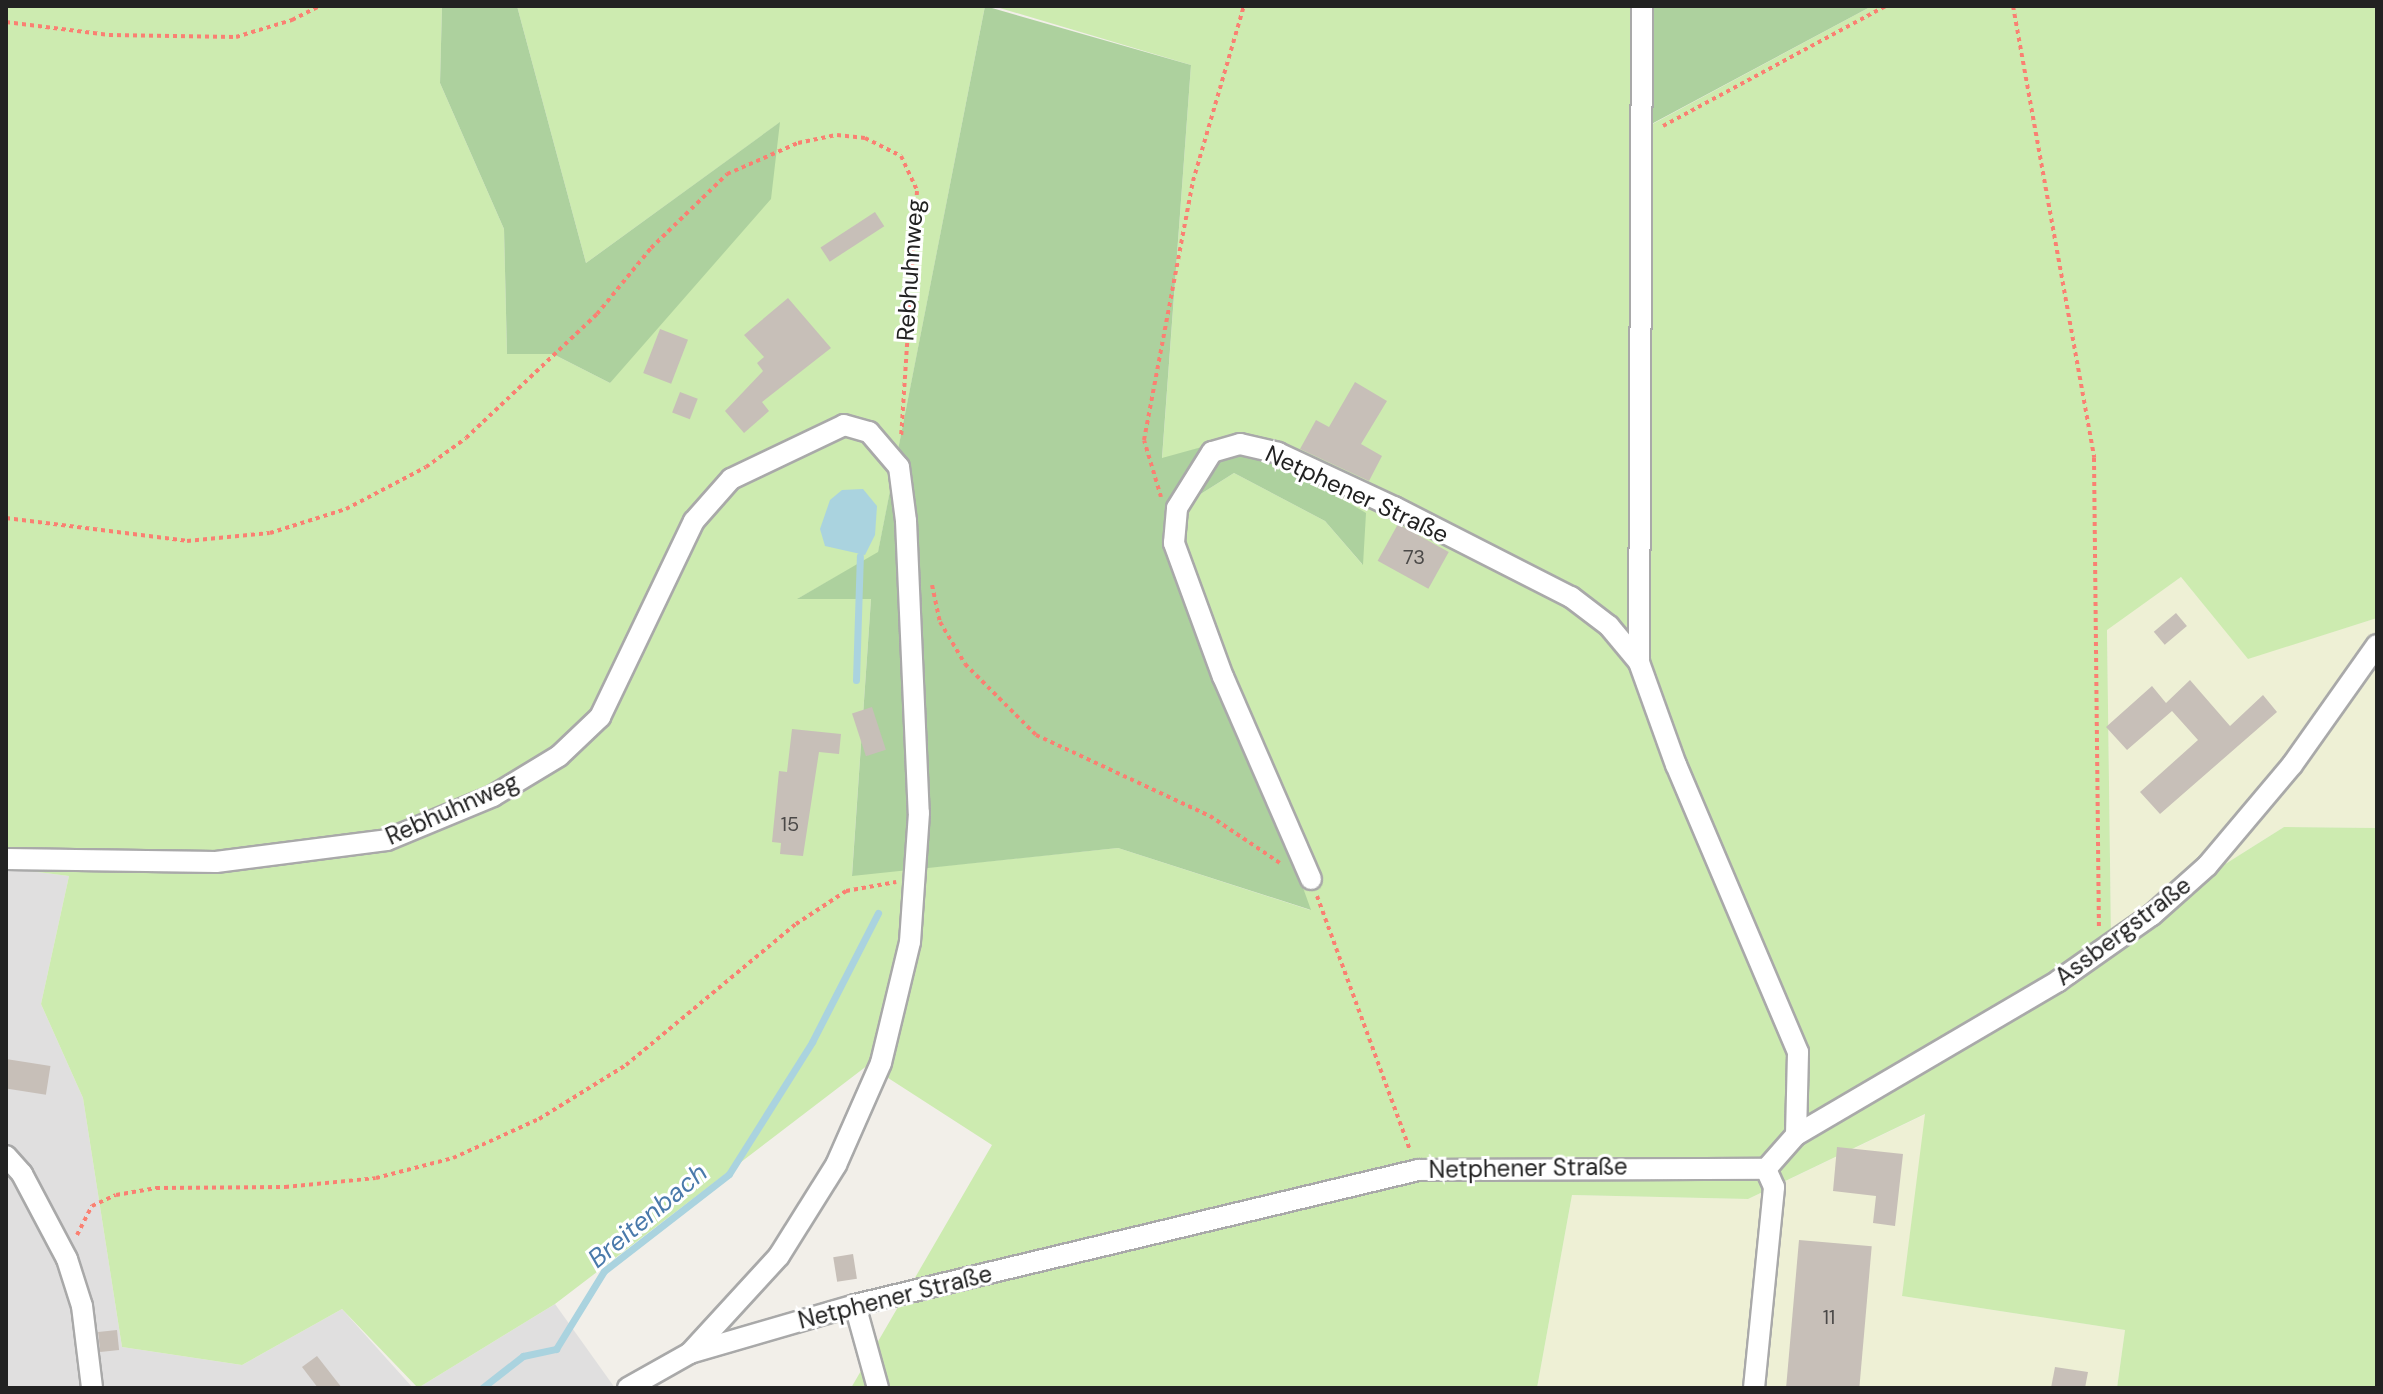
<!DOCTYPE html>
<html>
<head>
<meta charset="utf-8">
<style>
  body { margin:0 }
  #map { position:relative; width:2383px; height:1394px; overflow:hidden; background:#f2efe9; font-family:"DM Sans",sans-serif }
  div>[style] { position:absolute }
  .residential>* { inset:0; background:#e0dfdf }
  .farmland>* { inset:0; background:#eef0d5 }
  .grass>* { inset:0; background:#cdebb0 }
  .forest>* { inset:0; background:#add19e }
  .water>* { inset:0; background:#aad3df }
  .stream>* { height:7px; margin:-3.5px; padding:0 3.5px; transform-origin:3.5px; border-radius:3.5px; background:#aad3df }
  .building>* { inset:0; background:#c7bfb8; transform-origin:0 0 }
  .path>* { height:4px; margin-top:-2px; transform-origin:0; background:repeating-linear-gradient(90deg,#fa8072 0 4px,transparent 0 8px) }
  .roads { filter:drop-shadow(2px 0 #a9a9a9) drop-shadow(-2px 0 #a9a9a9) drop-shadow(0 2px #a9a9a9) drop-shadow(0 -2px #a9a9a9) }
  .street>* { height:20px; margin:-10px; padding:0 10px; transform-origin:10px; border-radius:10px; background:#fff }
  span { translate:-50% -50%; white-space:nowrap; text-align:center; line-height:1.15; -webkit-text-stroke:6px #fff; paint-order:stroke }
  .number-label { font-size:20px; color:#4b4948 }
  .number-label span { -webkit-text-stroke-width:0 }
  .street-label { font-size:24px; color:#222 }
  .water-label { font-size:26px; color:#4a7aab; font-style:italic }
  .frame { position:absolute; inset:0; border:8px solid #222; pointer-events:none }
</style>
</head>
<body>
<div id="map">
  <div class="residential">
    <div style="clip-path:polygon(6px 868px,69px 876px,41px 1004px,83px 1098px,122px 1347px,242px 1365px,342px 1309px,413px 1388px,6px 1388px)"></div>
    <div style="clip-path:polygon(555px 1304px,615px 1388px,418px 1388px)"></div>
  </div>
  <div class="farmland">
    <div style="clip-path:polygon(2181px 577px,2248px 658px,2377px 618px,2377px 828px,2284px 827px,2111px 936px,2107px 629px)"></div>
    <div style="clip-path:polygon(1926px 1114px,1902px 1296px,2125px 1330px,2117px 1388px,1537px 1388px,1572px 1195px,1748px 1199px)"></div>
  </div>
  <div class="grass">
    <div style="clip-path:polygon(6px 6px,442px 6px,440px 83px,504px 229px,507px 354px,553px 354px,610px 383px,779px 123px,586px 263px,517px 6px,985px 6px,878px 553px,799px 598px,871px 599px,852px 875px,1118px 848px,1310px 910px,1169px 514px,1234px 473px,1325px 521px,1362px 564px,1365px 513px,1238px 437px,1162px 459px,1191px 65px,993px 6px,1638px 6px,1645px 128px,1872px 6px,2377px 6px,2377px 618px,2248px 659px,2181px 577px,2107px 630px,2111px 936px,2284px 827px,2377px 828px,2377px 1388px,2117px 1388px,2125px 1330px,1902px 1296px,1925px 1114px,1748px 1199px,1572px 1195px,1537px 1388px,851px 1388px,992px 1145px,868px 1065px,555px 1304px,418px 1388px,342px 1309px,242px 1365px,122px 1347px,83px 1098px,41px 1004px,69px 876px,6px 868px)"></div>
  </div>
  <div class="forest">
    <div style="clip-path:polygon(442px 6px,517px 6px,586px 263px,780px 122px,771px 199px,610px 383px,553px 354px,507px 354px,504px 229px,440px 83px)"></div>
    <div style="clip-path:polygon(985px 6px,1191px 65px,1162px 458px,1238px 437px,1366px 513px,1363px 565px,1325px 521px,1234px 473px,1169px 514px,1311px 910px,1118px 848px,852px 876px,871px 599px,797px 599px,878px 552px)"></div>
    <div style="clip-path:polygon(1639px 6px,1872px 6px,1644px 128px)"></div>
  </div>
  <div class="water">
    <div style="clip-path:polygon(863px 489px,877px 506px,875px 535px,865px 555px,825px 546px,820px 529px,830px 500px,842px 490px)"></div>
  </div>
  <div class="stream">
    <div style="left:856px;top:680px;width:124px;rotate:-88.2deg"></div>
    <div style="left:482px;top:1388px;width:52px;rotate:-38deg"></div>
    <div style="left:523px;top:1356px;width:34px;rotate:-12deg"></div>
    <div style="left:556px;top:1349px;width:92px;rotate:-58.4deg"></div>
    <div style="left:604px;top:1271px;width:158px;rotate:-37.8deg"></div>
    <div style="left:729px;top:1174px;width:156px;rotate:-57.8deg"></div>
    <div style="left:812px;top:1042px;width:145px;rotate:-62.9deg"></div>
  </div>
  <div class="building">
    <div style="left:875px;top:212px;width:17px;height:65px;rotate:57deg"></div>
    <div style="clip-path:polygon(788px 298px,831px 348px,762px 402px,769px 411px,744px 433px,725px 411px,763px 371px,757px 363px,764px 357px,744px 335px)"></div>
    <div style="left:660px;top:329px;width:30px;height:47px;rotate:21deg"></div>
    <div style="clip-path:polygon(1355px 382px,1387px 401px,1361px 444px,1382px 456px,1369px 481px,1300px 449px,1316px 420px,1329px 427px)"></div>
    <div style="left:680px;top:392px;width:19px;height:22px;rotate:21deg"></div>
    <div style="left:1398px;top:524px;width:58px;height:42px;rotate:29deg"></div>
    <div style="left:2176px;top:613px;width:17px;height:29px;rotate:50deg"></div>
    <div style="clip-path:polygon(2190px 680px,2230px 726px,2263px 695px,2277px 712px,2160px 814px,2140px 792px,2198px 740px,2172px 711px,2127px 750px,2106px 727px,2152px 686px,2166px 703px)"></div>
    <div style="left:872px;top:707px;width:45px;height:21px;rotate:72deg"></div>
    <div style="clip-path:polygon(792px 729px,841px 734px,839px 754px,819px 752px,803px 856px,780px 854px,781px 843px,772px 842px,779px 771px,787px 772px)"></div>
    <div style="left:6px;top:1059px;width:45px;height:29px;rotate:9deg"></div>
    <div style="clip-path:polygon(1837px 1147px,1903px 1154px,1895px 1226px,1873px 1223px,1876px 1196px,1833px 1191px)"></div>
    <div style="left:1799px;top:1240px;width:73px;height:148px;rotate:5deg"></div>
    <div style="left:853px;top:1254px;width:25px;height:20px;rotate:81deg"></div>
    <div style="left:117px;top:1330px;width:20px;height:19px;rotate:84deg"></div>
    <div style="clip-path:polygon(317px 1356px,342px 1388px,318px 1388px,302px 1367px)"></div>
    <div style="clip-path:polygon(2055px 1367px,2088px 1372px,2085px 1388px,2051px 1388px)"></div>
  </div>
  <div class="path">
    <div style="left:2013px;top:6px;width:459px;rotate:79.8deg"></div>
    <div style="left:2094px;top:458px;width:470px;rotate:89.4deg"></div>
    <div style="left:6px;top:22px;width:104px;rotate:7.2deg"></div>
    <div style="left:109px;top:35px;width:127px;rotate:0.9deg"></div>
    <div style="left:236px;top:37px;width:59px;rotate:-16.9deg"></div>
    <div style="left:292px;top:20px;width:30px;rotate:-27deg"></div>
    <div style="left:1663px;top:126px;width:253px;rotate:-28.3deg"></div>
    <div style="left:1161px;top:497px;width:59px;rotate:-106.6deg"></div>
    <div style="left:1144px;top:440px;width:264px;rotate:-79.3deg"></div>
    <div style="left:1193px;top:181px;width:182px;rotate:-73.8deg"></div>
    <div style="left:6px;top:518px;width:182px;rotate:7.2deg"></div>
    <div style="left:187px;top:541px;width:83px;rotate:-5.5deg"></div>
    <div style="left:270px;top:533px;width:80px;rotate:-17.5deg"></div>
    <div style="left:346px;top:509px;width:90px;rotate:-27.7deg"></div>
    <div style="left:426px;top:467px;width:49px;rotate:-35.9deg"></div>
    <div style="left:466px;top:438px;width:180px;rotate:-43.4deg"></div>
    <div style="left:597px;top:314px;width:85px;rotate:-50.7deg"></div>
    <div style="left:651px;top:248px;width:106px;rotate:-44.2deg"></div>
    <div style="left:727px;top:174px;width:77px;rotate:-23.6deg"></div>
    <div style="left:798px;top:143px;width:40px;rotate:-12deg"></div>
    <div style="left:837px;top:135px;width:28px;rotate:6deg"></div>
    <div style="left:865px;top:138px;width:40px;rotate:26.6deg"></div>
    <div style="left:901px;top:156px;width:38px;rotate:65deg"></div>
    <div style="left:917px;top:191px;width:246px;rotate:93.7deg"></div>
    <div style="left:932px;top:585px;width:38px;rotate:78deg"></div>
    <div style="left:940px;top:622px;width:49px;rotate:59.2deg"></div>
    <div style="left:965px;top:664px;width:100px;rotate:45deg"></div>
    <div style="left:1036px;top:735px;width:192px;rotate:25deg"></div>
    <div style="left:1210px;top:816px;width:84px;rotate:33.9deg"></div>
    <div style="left:1317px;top:896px;width:270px;rotate:69.9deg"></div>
    <div style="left:77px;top:1235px;width:33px;rotate:-63deg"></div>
    <div style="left:92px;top:1206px;width:26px;rotate:-25deg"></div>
    <div style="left:116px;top:1195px;width:41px;rotate:-9.9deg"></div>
    <div style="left:156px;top:1188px;width:129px;rotate:-0.4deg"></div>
    <div style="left:285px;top:1187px;width:91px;rotate:-5.6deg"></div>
    <div style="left:376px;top:1178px;width:80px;rotate:-14.6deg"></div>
    <div style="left:453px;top:1158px;width:94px;rotate:-24.4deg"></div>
    <div style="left:539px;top:1119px;width:102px;rotate:-31.8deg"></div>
    <div style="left:626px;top:1065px;width:221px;rotate:-39.7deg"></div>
    <div style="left:796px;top:924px;width:60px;rotate:-33.4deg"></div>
    <div style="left:846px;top:891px;width:51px;rotate:-10.2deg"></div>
  </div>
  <div class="roads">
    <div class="street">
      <div style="left:6px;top:859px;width:210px;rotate:0.8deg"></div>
      <div style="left:216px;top:862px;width:172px;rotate:-7.3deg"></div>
      <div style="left:387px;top:840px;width:115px;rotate:-22.5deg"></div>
      <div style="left:493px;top:796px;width:77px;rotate:-31.2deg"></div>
      <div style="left:559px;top:756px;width:57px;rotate:-43.6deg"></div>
      <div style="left:600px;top:717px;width:217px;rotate:-64.4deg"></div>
      <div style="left:694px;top:521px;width:56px;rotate:-48.6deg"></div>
      <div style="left:731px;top:479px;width:125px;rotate:-25.5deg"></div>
      <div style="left:844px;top:425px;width:26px;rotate:16deg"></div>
      <div style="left:869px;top:432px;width:46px;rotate:49.4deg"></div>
      <div style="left:899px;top:467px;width:54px;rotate:82.6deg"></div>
      <div style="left:906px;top:521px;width:292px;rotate:87.5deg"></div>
      <div style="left:919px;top:813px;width:129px;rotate:94deg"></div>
      <div style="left:910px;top:942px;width:124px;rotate:103.5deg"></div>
      <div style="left:881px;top:1063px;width:111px;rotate:113.8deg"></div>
      <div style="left:836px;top:1165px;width:107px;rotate:122.1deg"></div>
      <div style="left:779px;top:1256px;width:132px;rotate:132.5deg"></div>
      <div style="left:1311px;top:879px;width:220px;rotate:-113.5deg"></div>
      <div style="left:1223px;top:677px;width:143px;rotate:-110.1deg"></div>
      <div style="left:1174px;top:543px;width:35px;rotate:-85deg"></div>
      <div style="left:1177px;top:508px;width:66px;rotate:-58deg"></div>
      <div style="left:1212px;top:452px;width:29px;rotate:-16deg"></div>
      <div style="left:1240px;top:444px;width:39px;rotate:13deg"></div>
      <div style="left:1278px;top:453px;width:128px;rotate:25deg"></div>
      <div style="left:1394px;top:507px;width:199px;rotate:27deg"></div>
      <div style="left:1571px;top:597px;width:48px;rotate:37.3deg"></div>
      <div style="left:1609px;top:626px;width:47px;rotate:50.2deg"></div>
      <div style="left:1796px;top:1135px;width:304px;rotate:-30.4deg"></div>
      <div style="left:2058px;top:981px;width:115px;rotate:-35.1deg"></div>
      <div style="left:2152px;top:915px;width:74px;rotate:-41.7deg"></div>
      <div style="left:2207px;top:866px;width:132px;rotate:-49.9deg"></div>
      <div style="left:2292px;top:765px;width:147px;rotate:-54.7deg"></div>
      <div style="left:6px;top:1156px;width:24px;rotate:48deg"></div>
      <div style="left:22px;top:1174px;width:96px;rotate:62.1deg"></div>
      <div style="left:67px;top:1259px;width:49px;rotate:72.3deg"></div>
      <div style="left:82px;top:1306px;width:83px;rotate:83deg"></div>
      <div style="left:855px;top:1305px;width:86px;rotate:74.5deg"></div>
      <div style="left:628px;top:1388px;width:71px;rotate:-29.4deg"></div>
      <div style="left:690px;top:1353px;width:172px;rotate:-16.2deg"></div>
      <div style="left:855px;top:1305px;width:579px;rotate:-13.48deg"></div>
      <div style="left:1418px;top:1170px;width:348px;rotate:-0.2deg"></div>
      <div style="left:1766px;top:1169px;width:45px;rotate:-48.6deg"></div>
      <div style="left:1796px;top:1135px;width:83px;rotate:-88.6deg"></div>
      <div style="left:1798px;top:1052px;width:312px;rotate:-113deg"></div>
      <div style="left:1676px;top:765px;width:109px;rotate:-109.8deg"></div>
      <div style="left:1639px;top:662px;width:656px;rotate:-89.74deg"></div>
      <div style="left:1754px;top:1388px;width:202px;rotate:-84.3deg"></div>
      <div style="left:1774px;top:1187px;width:20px;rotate:-114deg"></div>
    </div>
  </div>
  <div class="number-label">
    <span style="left:1414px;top:557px">73</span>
    <span style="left:790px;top:824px">15</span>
    <span style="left:1829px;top:1317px">11</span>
  </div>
  <div class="street-label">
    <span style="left:910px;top:270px;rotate:-86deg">Rebhuhnweg</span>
    <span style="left:1357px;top:494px;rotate:25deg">Netphener Straße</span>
    <span style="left:452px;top:809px;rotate:-24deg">Rebhuhnweg</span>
    <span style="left:2123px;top:931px;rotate:-37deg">Assbergstraße</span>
    <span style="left:1528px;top:1168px;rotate:-1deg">Netphener Straße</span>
    <span style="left:895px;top:1297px;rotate:-14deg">Netphener Straße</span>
  </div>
  <div class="water-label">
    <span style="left:648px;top:1216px;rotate:-40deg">Breitenbach</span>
  </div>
  <div class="frame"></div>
</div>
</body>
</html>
